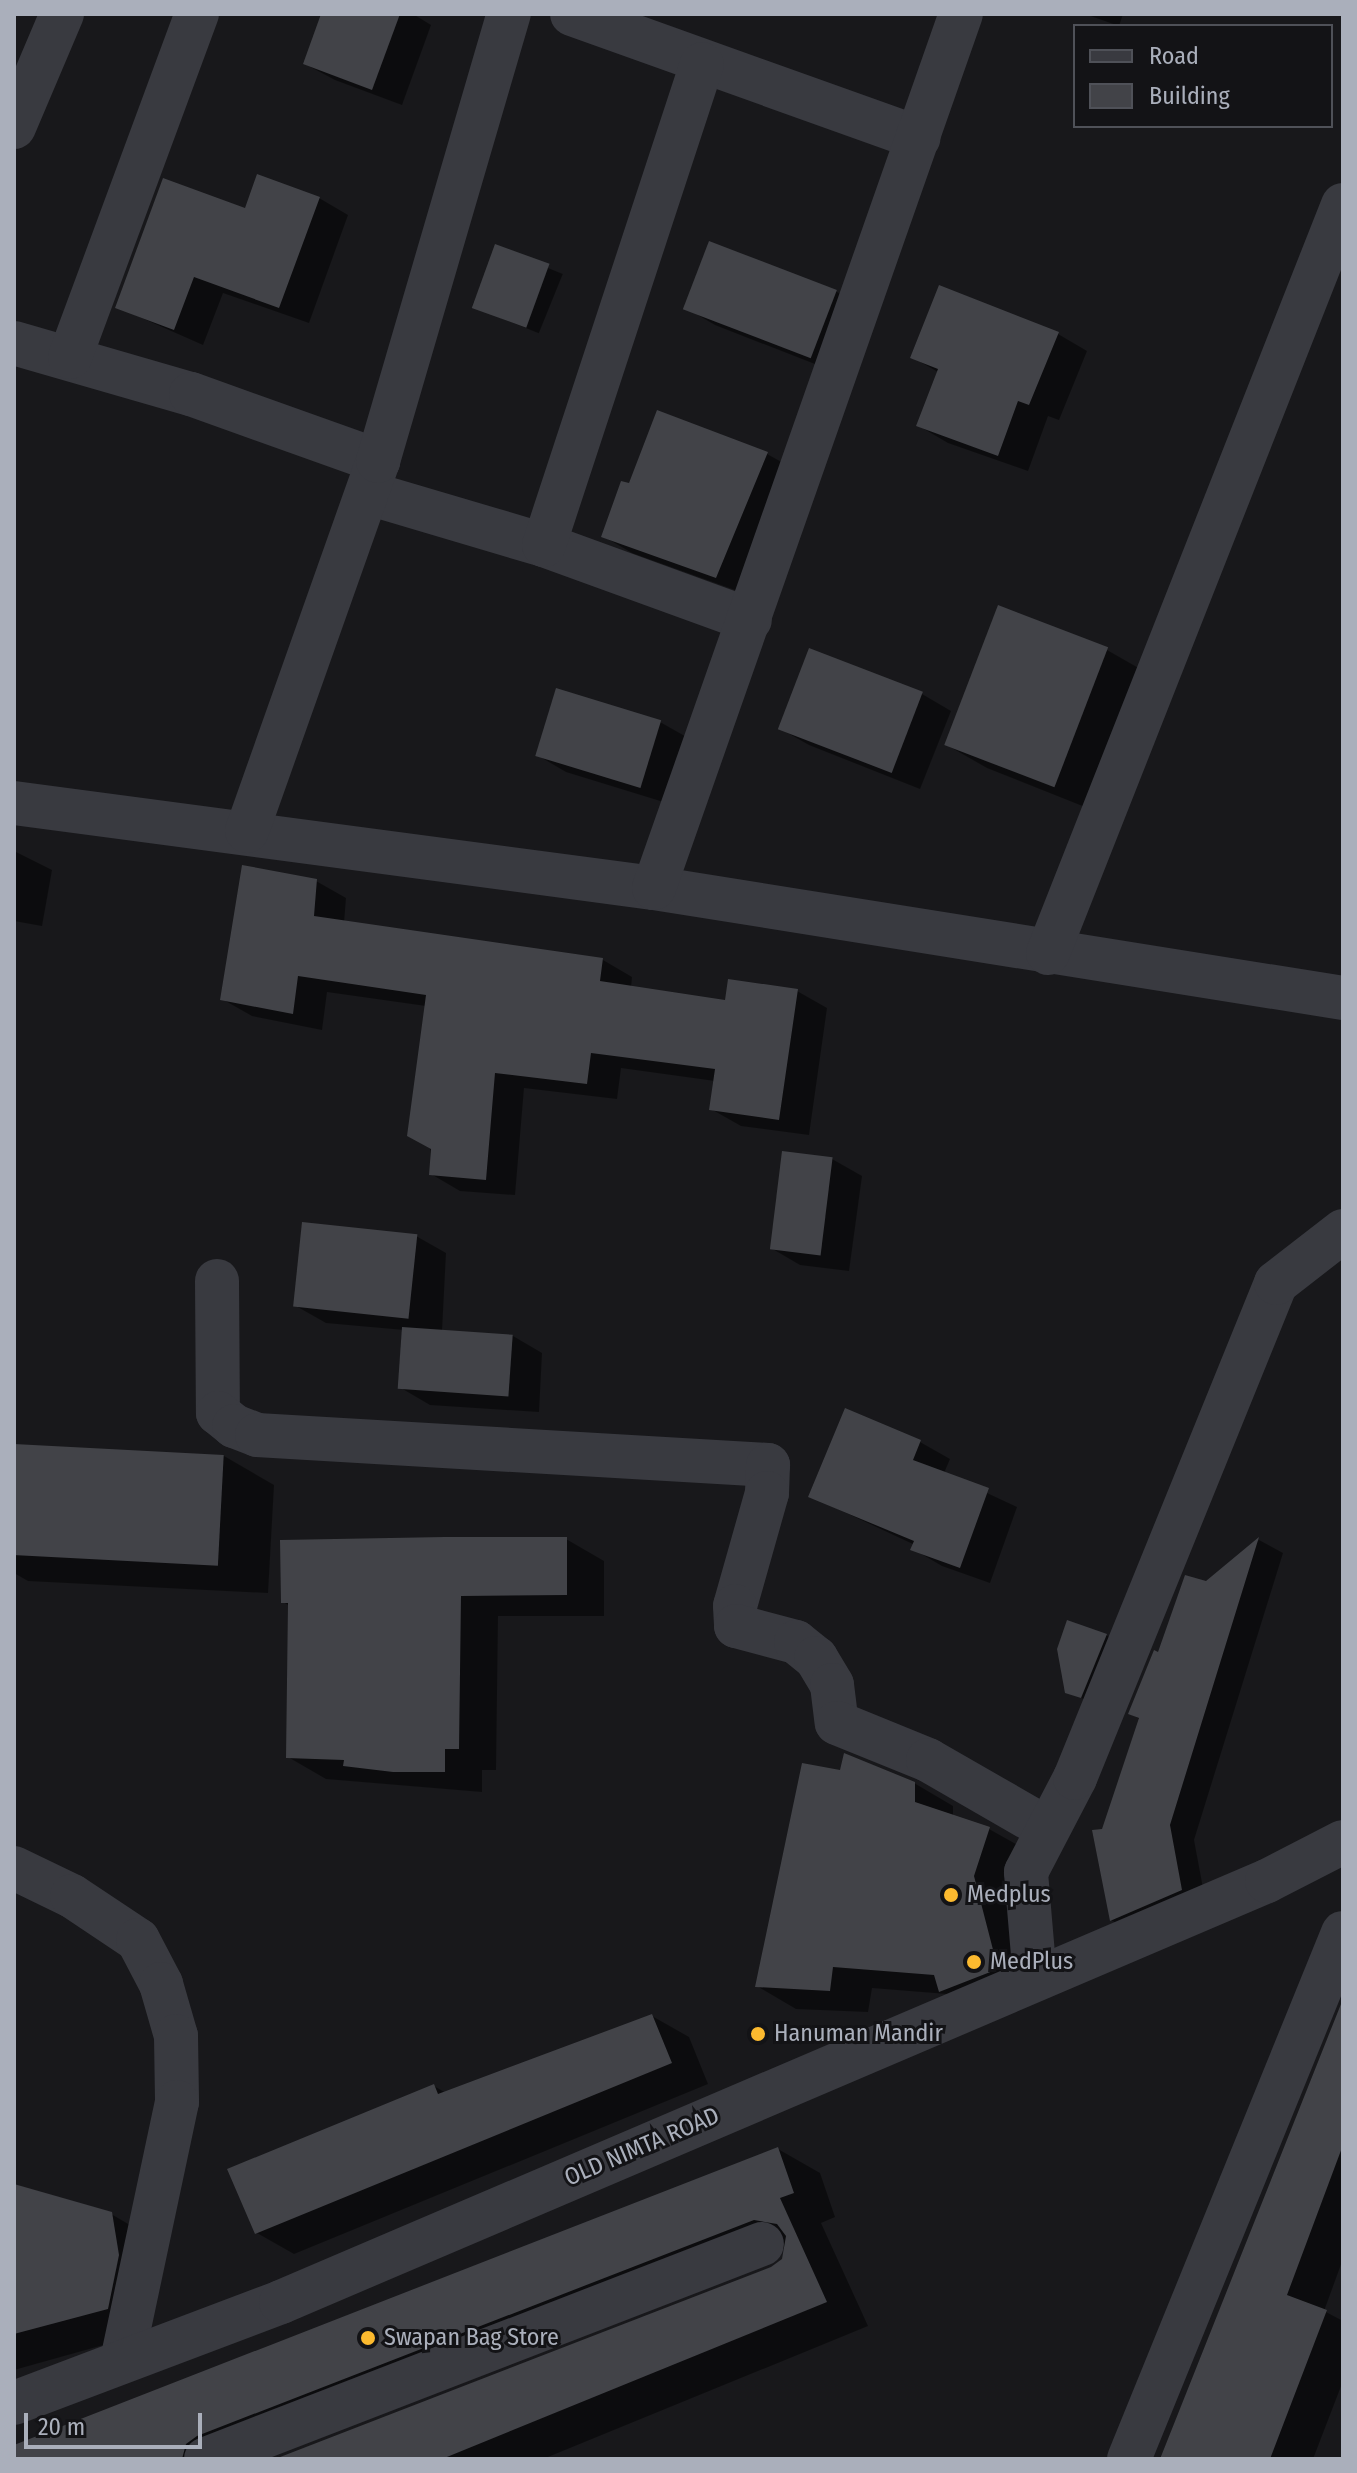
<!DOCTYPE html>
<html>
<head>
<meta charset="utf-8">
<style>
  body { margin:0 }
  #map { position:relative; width:1357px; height:2473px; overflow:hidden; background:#18181b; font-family:"Fira Sans Condensed",sans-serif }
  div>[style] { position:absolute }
  .shadow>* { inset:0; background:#0007; transform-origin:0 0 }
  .building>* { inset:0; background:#424348; transform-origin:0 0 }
  .minor>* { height:44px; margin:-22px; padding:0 22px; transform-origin:22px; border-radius:22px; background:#393a40 }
  .tertiary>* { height:44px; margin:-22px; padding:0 22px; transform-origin:22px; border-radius:22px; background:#393a40 }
  .dots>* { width:22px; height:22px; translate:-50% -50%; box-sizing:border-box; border:4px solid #131316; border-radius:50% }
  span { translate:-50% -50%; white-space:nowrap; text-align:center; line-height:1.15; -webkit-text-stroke:6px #131316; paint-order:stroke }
  .poi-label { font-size:24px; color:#aaafbb }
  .left { translate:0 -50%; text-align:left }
  .street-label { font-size:24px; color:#aaafbb }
  .frame { position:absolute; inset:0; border:16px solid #aaafbb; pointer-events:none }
  .legend { position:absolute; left:1073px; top:24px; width:260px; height:104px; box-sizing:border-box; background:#131316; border:2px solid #4f5158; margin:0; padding:10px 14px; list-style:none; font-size:24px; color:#aaafbb }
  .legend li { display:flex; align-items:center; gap:16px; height:40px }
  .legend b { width:40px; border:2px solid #4f5158 }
  .scale { position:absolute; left:24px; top:2413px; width:178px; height:36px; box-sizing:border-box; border:4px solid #aaafbb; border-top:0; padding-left:10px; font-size:24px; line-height:28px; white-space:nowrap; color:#aaafbb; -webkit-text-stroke:6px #131316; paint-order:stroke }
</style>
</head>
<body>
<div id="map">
  <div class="shadow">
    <div style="clip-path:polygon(323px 14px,413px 14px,431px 25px,402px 105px,335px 80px,305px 64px)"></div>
    <div style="clip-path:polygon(1085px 14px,1123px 14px,1119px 26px)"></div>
    <div style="clip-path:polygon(319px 198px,348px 215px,309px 323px,223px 293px,203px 345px,117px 307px,246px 211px)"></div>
    <div style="clip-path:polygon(710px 243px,837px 292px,866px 309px,843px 375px,715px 325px,686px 308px)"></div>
    <div style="left:496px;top:247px;width:72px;height:64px;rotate:22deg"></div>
    <div style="clip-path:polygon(1058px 334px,1087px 351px,1059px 420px,1048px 416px,1028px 471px,948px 443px,919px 426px,938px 372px,912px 357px)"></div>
    <div style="clip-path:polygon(767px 454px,796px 470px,746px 594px,632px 553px,603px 536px,630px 486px)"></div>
    <div style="clip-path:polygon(1107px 650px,1149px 674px,1095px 811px,987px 768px,945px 744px)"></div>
    <div style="clip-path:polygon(922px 694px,951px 711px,920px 789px,809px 745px,779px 728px)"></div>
    <div style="clip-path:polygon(660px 722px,690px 739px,670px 804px,566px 772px,537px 755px)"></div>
    <div style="clip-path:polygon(14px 851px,52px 870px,42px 926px,14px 921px)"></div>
    <div style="clip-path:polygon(316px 881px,346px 898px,344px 923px,603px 960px,632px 977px,631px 988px,726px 1002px,797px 991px,827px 1008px,809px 1135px,741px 1126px,711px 1109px,715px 1081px,621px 1068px,617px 1099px,524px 1088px,515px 1195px,460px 1191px,431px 1174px,426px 1006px,327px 992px,322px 1030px,252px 1016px,222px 999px)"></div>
    <div style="clip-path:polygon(832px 1159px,862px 1176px,849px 1271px,800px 1265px,771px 1248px)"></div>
    <div style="clip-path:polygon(416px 1236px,446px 1253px,442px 1331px,513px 1336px,542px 1353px,539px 1412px,430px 1405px,401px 1388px,404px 1330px,326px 1323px,296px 1306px)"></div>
    <div style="clip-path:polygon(846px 1411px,920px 1442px,950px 1459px,944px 1473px,1017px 1507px,990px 1583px,942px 1566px,913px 1549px,915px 1545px,810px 1496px)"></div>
    <div style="clip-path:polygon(14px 1446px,224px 1456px,274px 1485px,268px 1593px,28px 1581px,14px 1573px)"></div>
    <div style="clip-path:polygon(566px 1539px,604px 1561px,604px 1616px,498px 1616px,496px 1770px,482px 1770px,482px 1792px,326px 1779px,288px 1757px,290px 1606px,283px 1602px)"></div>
    <div style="clip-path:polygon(1259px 1540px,1283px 1553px,1194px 1840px,1206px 1904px,1136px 1934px,1111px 1920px,1103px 1830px,1140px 1719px,1130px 1714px,1159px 1654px,1207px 1583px)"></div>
    <div style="clip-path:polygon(1106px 1635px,1120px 1644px,1096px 1705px,1067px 1691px)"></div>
    <div style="clip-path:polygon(914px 1783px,953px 1806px,953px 1817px,989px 1829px,1028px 1851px,1036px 1991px,947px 1994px,872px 1988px,868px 2012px,796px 2009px,757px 1986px)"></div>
    <div style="clip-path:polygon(1343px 2005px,1343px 2259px,1324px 2311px,1343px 2321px,1343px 2381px,1313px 2459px,1162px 2459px)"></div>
    <div style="clip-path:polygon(652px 2016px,689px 2037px,708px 2084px,294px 2254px,257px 2233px,434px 2086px,446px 2093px)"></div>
    <div style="clip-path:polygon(778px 2149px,820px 2173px,835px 2217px,821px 2223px,868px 2326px,543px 2459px,281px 2459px,772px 2269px,784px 2260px,786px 2248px,240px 2459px,14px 2459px,14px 2447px)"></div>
    <div style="clip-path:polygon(14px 2186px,111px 2214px,154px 2239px,150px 2332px,14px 2370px)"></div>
  </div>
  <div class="building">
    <div style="clip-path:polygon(321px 14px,400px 14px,372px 90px,303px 64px)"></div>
    <div style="clip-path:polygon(257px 174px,320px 197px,279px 308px,194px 277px,174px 330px,115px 308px,163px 178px,245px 208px)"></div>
    <div style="left:709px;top:241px;width:137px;height:73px;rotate:21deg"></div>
    <div style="left:495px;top:244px;width:58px;height:68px;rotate:20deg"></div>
    <div style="clip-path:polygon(939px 285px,1059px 332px,1029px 405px,1018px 401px,998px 456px,916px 426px,938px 369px,910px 358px)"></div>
    <div style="clip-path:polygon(657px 410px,768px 452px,716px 578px,601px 537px,621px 481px,629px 483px)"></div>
    <div style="left:998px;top:605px;width:118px;height:150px;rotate:21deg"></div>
    <div style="left:809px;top:648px;width:122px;height:87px;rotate:21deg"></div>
    <div style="left:556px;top:688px;width:110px;height:71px;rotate:17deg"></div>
    <div style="clip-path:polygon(242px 865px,317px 879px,314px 916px,603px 958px,600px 981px,725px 1000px,728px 979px,798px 989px,779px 1120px,709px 1110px,715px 1069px,591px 1053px,587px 1084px,495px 1073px,486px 1180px,429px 1175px,431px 1149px,407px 1136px,426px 995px,298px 976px,293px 1014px,220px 1000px)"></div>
    <div style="left:782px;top:1151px;width:51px;height:99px;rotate:7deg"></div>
    <div style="left:302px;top:1222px;width:116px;height:85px;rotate:6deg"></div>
    <div style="left:402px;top:1327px;width:111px;height:62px;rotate:4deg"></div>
    <div style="clip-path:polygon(845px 1408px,921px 1440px,913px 1460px,989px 1488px,960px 1568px,910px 1550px,914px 1541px,808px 1497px)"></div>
    <div style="left:14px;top:1444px;width:210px;height:111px;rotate:3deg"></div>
    <div style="clip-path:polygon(445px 1537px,567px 1537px,567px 1595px,461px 1596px,459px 1749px,445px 1749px,445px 1772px,393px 1772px,343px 1766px,344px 1760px,286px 1758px,288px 1603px,281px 1603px,280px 1540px)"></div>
    <div style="clip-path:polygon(1259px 1537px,1170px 1825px,1182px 1890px,1110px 1921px,1092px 1830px,1102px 1829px,1139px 1718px,1128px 1714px,1154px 1650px,1158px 1652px,1185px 1575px,1206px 1581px)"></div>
    <div style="clip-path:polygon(1067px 1620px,1107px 1634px,1081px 1698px,1065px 1693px,1057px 1649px)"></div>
    <div style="clip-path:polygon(844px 1753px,915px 1782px,915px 1802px,990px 1827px,974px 1876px,998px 1969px,939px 1992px,934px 1975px,833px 1967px,830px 1991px,755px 1987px,802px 1763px,840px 1770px)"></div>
    <div style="clip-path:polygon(1343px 1999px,1343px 2145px,1287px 2295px,1327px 2310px,1270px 2459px,1160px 2459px)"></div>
    <div style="clip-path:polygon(652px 2014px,672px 2063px,255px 2234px,227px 2169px,434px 2084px,438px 2094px)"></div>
    <div style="clip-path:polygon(778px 2147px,794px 2193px,780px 2198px,827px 2302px,442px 2459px,275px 2459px,771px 2267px,782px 2259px,786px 2236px,777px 2224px,754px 2220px,197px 2436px,186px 2444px,182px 2459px,14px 2459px,14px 2445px)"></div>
    <div style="clip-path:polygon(14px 2184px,112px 2212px,119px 2255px,108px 2309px,14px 2334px)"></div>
  </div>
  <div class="minor">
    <div style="left:572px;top:14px;width:368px;rotate:19.7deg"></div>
    <div style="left:14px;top:127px;width:123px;rotate:-67deg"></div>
    <div style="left:14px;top:343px;width:184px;rotate:16.1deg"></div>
    <div style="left:191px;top:394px;width:199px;rotate:19.7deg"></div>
    <div style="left:70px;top:357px;width:366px;rotate:-69.7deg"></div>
    <div style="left:368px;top:493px;width:184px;rotate:16.5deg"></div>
    <div style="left:544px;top:545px;width:219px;rotate:20deg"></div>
    <div style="left:544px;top:545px;width:506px;rotate:-71.82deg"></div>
    <div style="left:14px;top:803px;width:646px;rotate:7.57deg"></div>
    <div style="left:654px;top:888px;width:698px;rotate:9.07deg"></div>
    <div style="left:247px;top:831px;width:393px;rotate:-70.5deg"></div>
    <div style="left:378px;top:461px;width:466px;rotate:-73.7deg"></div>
    <div style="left:654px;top:888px;width:926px;rotate:-70.65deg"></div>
    <div style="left:1048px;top:953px;width:804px;rotate:-68.48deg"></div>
    <div style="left:217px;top:1281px;width:132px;rotate:89.6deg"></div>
    <div style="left:218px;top:1413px;width:21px;rotate:39deg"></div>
    <div style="left:234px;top:1426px;width:25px;rotate:21deg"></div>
    <div style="left:257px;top:1435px;width:512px;rotate:3.36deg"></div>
    <div style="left:768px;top:1465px;width:28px;rotate:92deg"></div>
    <div style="left:767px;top:1493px;width:117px;rotate:105.8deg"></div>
    <div style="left:735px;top:1606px;width:20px;rotate:87deg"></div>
    <div style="left:736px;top:1626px;width:62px;rotate:14.9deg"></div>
    <div style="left:796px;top:1642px;width:26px;rotate:39deg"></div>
    <div style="left:816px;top:1658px;width:31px;rotate:59deg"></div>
    <div style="left:832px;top:1685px;width:38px;rotate:83deg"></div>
    <div style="left:837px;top:1723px;width:98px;rotate:22.1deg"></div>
    <div style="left:928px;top:1760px;width:138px;rotate:29.9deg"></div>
    <div style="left:14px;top:1868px;width:64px;rotate:25.8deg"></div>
    <div style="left:72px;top:1896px;width:79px;rotate:33.7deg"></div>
    <div style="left:138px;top:1940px;width:50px;rotate:62.4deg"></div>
    <div style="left:161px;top:1984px;width:54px;rotate:73.9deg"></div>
    <div style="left:176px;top:2036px;width:66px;rotate:89.1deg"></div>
    <div style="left:177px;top:2102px;width:265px;rotate:102deg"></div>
    <div style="left:1035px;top:1978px;width:106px;rotate:-94.9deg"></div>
    <div style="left:1026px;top:1872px;width:106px;rotate:-62.5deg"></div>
    <div style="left:1075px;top:1778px;width:534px;rotate:-67.9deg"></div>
    <div style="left:1276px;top:1283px;width:85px;rotate:-37.8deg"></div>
    <div style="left:206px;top:2459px;width:596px;rotate:-21.14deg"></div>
    <div style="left:1129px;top:2459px;width:568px;rotate:-67.86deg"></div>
  </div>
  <div class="tertiary">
    <div style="left:14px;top:2403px;width:285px;rotate:-20.7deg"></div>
    <div style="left:281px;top:2302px;width:1072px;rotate:-23.12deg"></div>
    <div style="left:1267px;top:1881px;width:85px;rotate:-27.2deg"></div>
  </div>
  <div class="dots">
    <div style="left:951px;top:1895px;background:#fcba2f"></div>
    <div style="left:974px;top:1962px;background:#fcba2f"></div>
    <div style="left:758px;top:2034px;background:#fcba2f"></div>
    <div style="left:368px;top:2338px;background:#fcba2f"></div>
  </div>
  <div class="poi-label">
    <span class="left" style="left:967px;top:1895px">Medplus</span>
    <span class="left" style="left:990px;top:1962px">MedPlus</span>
    <span class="left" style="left:774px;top:2034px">Hanuman Mandir</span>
    <span class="left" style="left:384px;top:2338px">Swapan Bag Store</span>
  </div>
  <div class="street-label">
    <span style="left:642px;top:2147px;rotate:-23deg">OLD NIMTA ROAD</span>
  </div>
  <div class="frame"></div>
  <ul class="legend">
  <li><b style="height:10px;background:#393a40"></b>Road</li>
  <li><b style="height:22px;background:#424348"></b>Building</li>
  </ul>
  <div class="scale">20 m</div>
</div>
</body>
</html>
